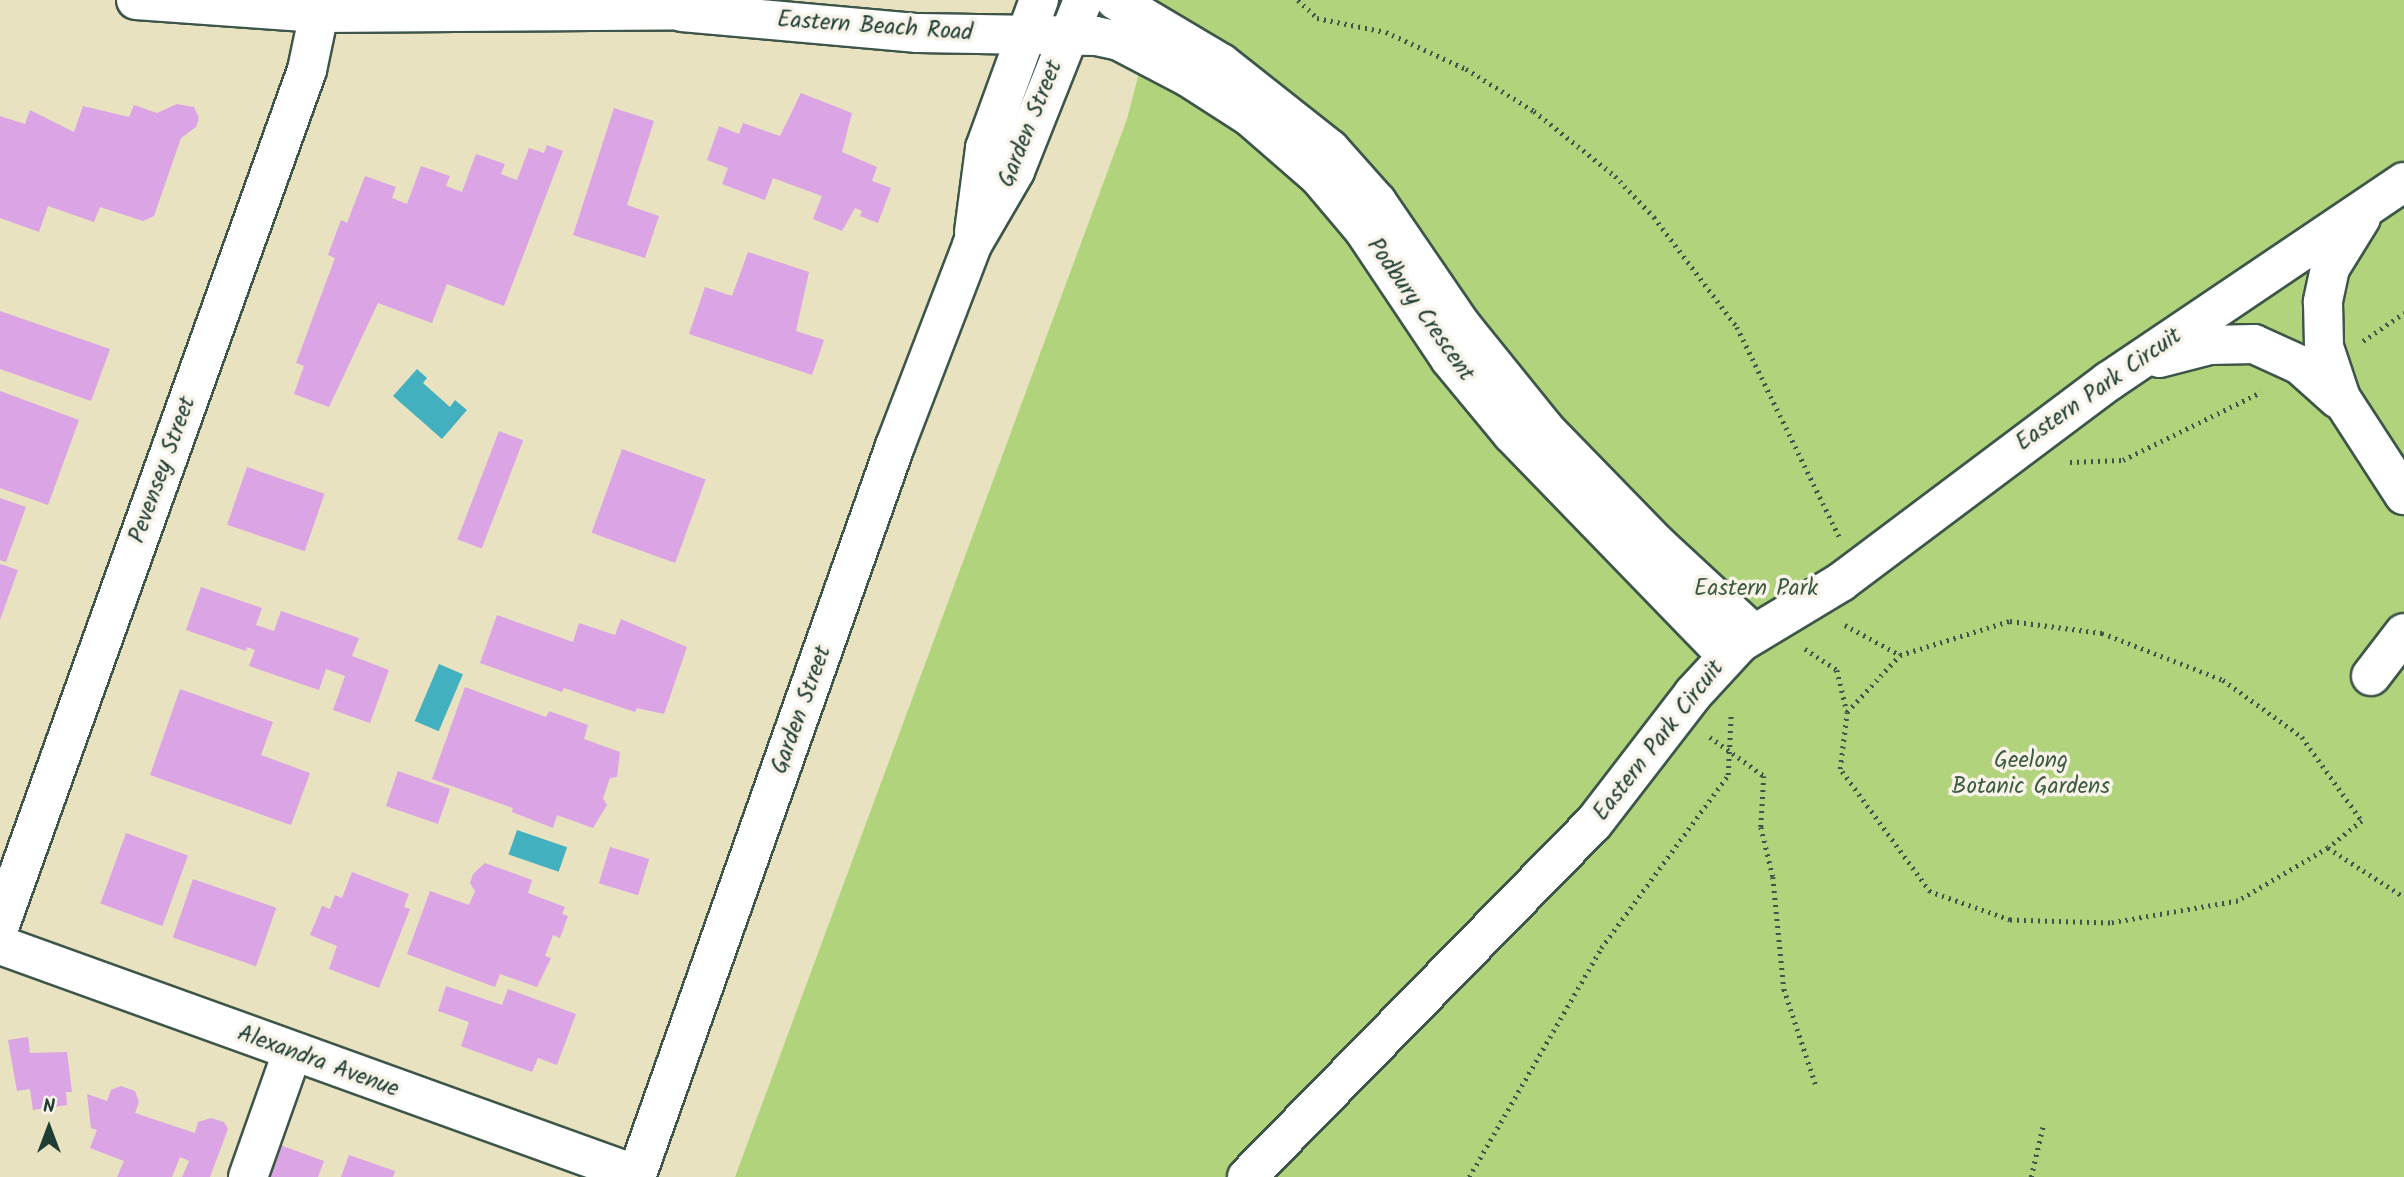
<!DOCTYPE html>
<html>
<head>
<meta charset="utf-8">
<style>
  body { margin:0 }
  #map { position:relative; width:2404px; height:1177px; overflow:hidden; background:#e8e2c1; font-family:Kalam,sans-serif }
  div>[style] { position:absolute }
  .green>* { inset:0; background:#b0d37c }
  .water>* { inset:0; background:#43b0c0; transform-origin:0 0 }
  .building>* { inset:0; background:#dba4e5; transform-origin:0 0 }
  .path>* { height:4.5px; margin-top:-2.25px; transform-origin:0; background:repeating-linear-gradient(90deg,#3d5649 0 2px,transparent 0 7px) }
  .roads { filter:drop-shadow(2px 0 #3d5649) drop-shadow(-2px 0 #3d5649) drop-shadow(0 2px #3d5649) drop-shadow(0 -2px #3d5649) }
  .minor>* { height:38px; margin:-19px; padding:0 19px; transform-origin:19px; border-radius:19px; background:#fff }
  span { translate:-50% -50%; white-space:nowrap; text-align:center; line-height:1.15; -webkit-text-stroke:7px #f7f3e8; paint-order:stroke }
  .street-label { font-size:23px; color:#1f3d34 }
  .park-label { font-size:23px; color:#3c5b42 }
  .north { position:absolute; left:14px; top:1093px; width:70px; height:70px; -webkit-text-stroke:5px #f7f3e8; paint-order:stroke; rotate:0deg; font-size:19px; font-weight:700; line-height:28px; text-align:center; color:#1f3d34 }
  .north::after { content:''; display:block; margin:auto; width:24px; height:32px; background:#1f3d34; clip-path:polygon(50% 0,100% 100%,50% 72%,0 100%) }
</style>
</head>
<body>
<div id="map">
  <div class="green">
    <div style="clip-path:polygon(1158px 0,2404px 0,2404px 1177px,735px 1177px,1127px 119px)"></div>
  </div>
  <div class="water">
    <div style="clip-path:polygon(417px 369px,427px 378px,423px 383px,450px 407px,455px 400px,467px 410px,442px 439px,393px 396px)"></div>
    <div style="left:439px;top:664px;width:26px;height:62px;rotate:23deg"></div>
    <div style="left:517px;top:830px;width:53px;height:26px;rotate:19deg"></div>
  </div>
  <div class="building">
    <div style="clip-path:polygon(801px 93px,852px 113px,842px 152px,877px 167px,872px 181px,891px 188px,878px 223px,860px 216px,862px 211px,855px 208px,842px 231px,813px 219px,822px 196px,773px 178px,765px 200px,722px 184px,728px 168px,707px 160px,719px 126px,739px 134px,743px 123px,780px 136px)"></div>
    <div style="clip-path:polygon(177px 104px,194px 107px,199px 118px,196px 127px,181px 138px,154px 216px,143px 221px,100px 207px,94px 222px,48px 206px,39px 232px,0 218px,0 116px,25px 124px,30px 110px,74px 132px,83px 106px,129px 117px,134px 105px,157px 113px)"></div>
    <div style="clip-path:polygon(614px 108px,654px 121px,627px 205px,659px 216px,645px 258px,573px 235px)"></div>
    <div style="clip-path:polygon(547px 145px,563px 151px,504px 306px,447px 284px,432px 323px,378px 303px,329px 407px,294px 394px,304px 366px,296px 363px,335px 258px,328px 255px,341px 220px,347px 223px,365px 176px,396px 187px,392px 198px,407px 204px,421px 166px,450px 176px,446px 186px,462px 192px,476px 154px,505px 164px,501px 174px,517px 180px,529px 148px,544px 153px)"></div>
    <div style="clip-path:polygon(748px 252px,809px 272px,796px 331px,824px 340px,812px 375px,689px 334px,705px 287px,732px 296px)"></div>
    <div style="clip-path:polygon(0 311px,110px 349px,91px 401px,0 369px)"></div>
    <div style="clip-path:polygon(0 391px,79px 420px,48px 505px,0 488px)"></div>
    <div style="left:499px;top:431px;width:26px;height:116px;rotate:21deg"></div>
    <div style="left:622px;top:449px;width:89px;height:89px;rotate:20deg"></div>
    <div style="left:247px;top:467px;width:82px;height:61px;rotate:19deg"></div>
    <div style="clip-path:polygon(0 498px,26px 507px,6px 562px,0 560px)"></div>
    <div style="clip-path:polygon(0 564px,18px 570px,0 620px)"></div>
    <div style="clip-path:polygon(201px 587px,262px 608px,256px 625px,274px 631px,281px 611px,359px 638px,352px 656px,389px 670px,370px 723px,333px 710px,345px 676px,326px 669px,319px 690px,249px 666px,255px 650px,247px 647px,246px 651px,186px 630px)"></div>
    <div style="clip-path:polygon(497px 615px,573px 642px,579px 623px,615px 635px,621px 619px,687px 647px,664px 714px,637px 708px,635px 712px,564px 688px,562px 692px,480px 663px)"></div>
    <div style="clip-path:polygon(465px 687px,546px 717px,549px 711px,588px 725px,584px 739px,620px 752px,617px 777px,610px 778px,603px 798px,607px 805px,593px 828px,557px 815px,553px 828px,512px 812px,513px 808px,432px 779px)"></div>
    <div style="clip-path:polygon(180px 689px,273px 722px,261px 755px,310px 773px,291px 825px,150px 775px)"></div>
    <div style="left:398px;top:771px;width:55px;height:37px;rotate:19deg"></div>
    <div style="left:126px;top:833px;width:66px;height:75px;rotate:20deg"></div>
    <div style="left:610px;top:847px;width:41px;height:38px;rotate:17deg"></div>
    <div style="clip-path:polygon(485px 863px,532px 880px,528px 893px,565px 907px,562px 914px,568px 916px,560px 938px,553px 935px,545px 956px,551px 958px,537px 987px,500px 974px,495px 987px,407px 954px,430px 891px,469px 905px,475px 891px,470px 883px,473px 874px)"></div>
    <div style="clip-path:polygon(352px 872px,409px 894px,404px 907px,410px 909px,379px 988px,329px 969px,337px 946px,310px 935px,322px 906px,330px 909px,335px 895px,342px 898px)"></div>
    <div style="left:193px;top:879px;width:88px;height:62px;rotate:19deg"></div>
    <div style="clip-path:polygon(446px 986px,502px 1005px,508px 989px,576px 1014px,557px 1065px,538px 1058px,532px 1072px,461px 1046px,469px 1022px,438px 1011px)"></div>
    <div style="clip-path:polygon(28px 1037px,30px 1053px,67px 1052px,72px 1092px,66px 1092px,67px 1105px,33px 1110px,30px 1089px,17px 1091px,8px 1040px)"></div>
    <div style="clip-path:polygon(121px 1086px,135px 1091px,139px 1102px,135px 1113px,195px 1133px,198px 1122px,211px 1118px,224px 1122px,228px 1129px,210px 1177px,182px 1177px,189px 1161px,180px 1157px,172px 1177px,117px 1177px,124px 1161px,90px 1148px,97px 1130px,91px 1128px,87px 1094px,107px 1101px,111px 1090px)"></div>
    <div style="clip-path:polygon(280px 1145px,324px 1161px,318px 1177px,268px 1177px)"></div>
    <div style="clip-path:polygon(349px 1155px,395px 1171px,393px 1177px,341px 1177px)"></div>
  </div>
  <div class="path">
    <div style="left:1298px;top:0;width:26px;rotate:43deg"></div>
    <div style="left:1317px;top:18px;width:70px;rotate:11.5deg"></div>
    <div style="left:1386px;top:32px;width:88px;rotate:24.8deg"></div>
    <div style="left:1466px;top:69px;width:80px;rotate:31.7deg"></div>
    <div style="left:1534px;top:111px;width:104px;rotate:38.7deg"></div>
    <div style="left:1615px;top:176px;width:57px;rotate:46.4deg"></div>
    <div style="left:1654px;top:217px;width:138px;rotate:53deg"></div>
    <div style="left:1737px;top:327px;width:233px;rotate:64deg"></div>
    <div style="left:2363px;top:341px;width:50px;rotate:-34.3deg"></div>
    <div style="left:2070px;top:462px;width:53px;rotate:-2.2deg"></div>
    <div style="left:2123px;top:460px;width:154px;rotate:-26.2deg"></div>
    <div style="left:2010px;top:621px;width:93px;rotate:7.4deg"></div>
    <div style="left:2102px;top:633px;width:130px;rotate:21.2deg"></div>
    <div style="left:2223px;top:680px;width:97px;rotate:35.8deg"></div>
    <div style="left:2302px;top:737px;width:103px;rotate:54.5deg"></div>
    <div style="left:2362px;top:821px;width:43px;rotate:141.5deg"></div>
    <div style="left:2328px;top:848px;width:104px;rotate:149.5deg"></div>
    <div style="left:2238px;top:901px;width:130px;rotate:170.2deg"></div>
    <div style="left:2110px;top:923px;width:100px;rotate:-178.3deg"></div>
    <div style="left:2010px;top:920px;width:85px;rotate:-160.7deg"></div>
    <div style="left:1930px;top:892px;width:152px;rotate:-126.2deg"></div>
    <div style="left:1840px;top:769px;width:57px;rotate:-83deg"></div>
    <div style="left:1847px;top:712px;width:78px;rotate:-47.1deg"></div>
    <div style="left:1900px;top:655px;width:115px;rotate:-17.2deg"></div>
    <div style="left:1845px;top:625px;width:63px;rotate:28.6deg"></div>
    <div style="left:1805px;top:649px;width:38px;rotate:33deg"></div>
    <div style="left:1837px;top:670px;width:43px;rotate:76.6deg"></div>
    <div style="left:1710px;top:737px;width:67px;rotate:35.8deg"></div>
    <div style="left:1764px;top:776px;width:51px;rotate:93.4deg"></div>
    <div style="left:1761px;top:827px;width:51px;rotate:76.5deg"></div>
    <div style="left:1773px;top:877px;width:113px;rotate:84.4deg"></div>
    <div style="left:1784px;top:989px;width:104px;rotate:71.6deg"></div>
    <div style="left:2328px;top:848px;width:90px;rotate:32.8deg"></div>
    <div style="left:1469px;top:1177px;width:264px;rotate:-60deg"></div>
    <div style="left:1601px;top:948px;width:215px;rotate:-53.7deg"></div>
    <div style="left:1728px;top:775px;width:61px;rotate:-87.2deg"></div>
    <div style="left:2031px;top:1177px;width:52px;rotate:-76.8deg"></div>
  </div>
  <div class="roads">
    <div class="minor">
      <div style="left:136px;top:0;width:183px;rotate:4.1deg"></div>
      <div style="left:319px;top:13px;width:388px;rotate:-0.4deg"></div>
      <div style="left:1115px;top:0;width:123px;rotate:30.7deg"></div>
      <div style="left:1221px;top:63px;width:139px;rotate:38.3deg"></div>
      <div style="left:1330px;top:149px;width:71px;rotate:48.4deg"></div>
      <div style="left:1377px;top:202px;width:150px;rotate:55.6deg"></div>
      <div style="left:1462px;top:326px;width:132px;rotate:51.1deg"></div>
      <div style="left:1545px;top:429px;width:161px;rotate:45.8deg"></div>
      <div style="left:1657px;top:544px;width:131px;rotate:42.8deg"></div>
      <div style="left:682px;top:12px;width:237px;rotate:5.1deg"></div>
      <div style="left:918px;top:33px;width:178px;rotate:1deg"></div>
      <div style="left:1096px;top:36px;width:24px;rotate:12deg"></div>
      <div style="left:1119px;top:41px;width:78px;rotate:27.6deg"></div>
      <div style="left:1188px;top:77px;width:74px;rotate:32.8deg"></div>
      <div style="left:1250px;top:117px;width:91px;rotate:41deg"></div>
      <div style="left:1319px;top:177px;width:68px;rotate:49.8deg"></div>
      <div style="left:1363px;top:229px;width:156px;rotate:56.2deg"></div>
      <div style="left:1450px;top:359px;width:97px;rotate:50.4deg"></div>
      <div style="left:1512px;top:434px;width:308px;rotate:45.9deg"></div>
      <div style="left:2361px;top:218px;width:59px;rotate:121.8deg"></div>
      <div style="left:2330px;top:268px;width:35px;rotate:102deg"></div>
      <div style="left:2323px;top:302px;width:45px;rotate:88.7deg"></div>
      <div style="left:2324px;top:347px;width:54px;rotate:71.6deg"></div>
      <div style="left:2341px;top:398px;width:116px;rotate:57deg"></div>
      <div style="left:974px;top:232px;width:85px;rotate:-82.5deg"></div>
      <div style="left:985px;top:148px;width:158px;rotate:-70deg"></div>
      <div style="left:2159px;top:358px;width:53px;rotate:-14.3deg"></div>
      <div style="left:2210px;top:345px;width:44px;rotate:-1.3deg"></div>
      <div style="left:2254px;top:344px;width:51px;rotate:24.5deg"></div>
      <div style="left:2300px;top:365px;width:51px;rotate:41.8deg"></div>
      <div style="left:2371px;top:676px;width:54px;rotate:-52.5deg"></div>
      <div style="left:0;top:925px;width:908px;rotate:-70.25deg"></div>
      <div style="left:307px;top:70px;width:58px;rotate:-78.1deg"></div>
      <div style="left:0;top:945px;width:677px;rotate:19.85deg"></div>
      <div style="left:248px;top:1177px;width:132px;rotate:-70.5deg"></div>
      <div style="left:636px;top:1177px;width:776px;rotate:-70.49deg"></div>
      <div style="left:895px;top:446px;width:215px;rotate:-69deg"></div>
      <div style="left:972px;top:245px;width:86px;rotate:-59.8deg"></div>
      <div style="left:1015px;top:171px;width:184px;rotate:-68.3deg"></div>
      <div style="left:1247px;top:1177px;width:494px;rotate:-45.6deg"></div>
      <div style="left:1593px;top:824px;width:164px;rotate:-52.4deg"></div>
      <div style="left:1693px;top:694px;width:69px;rotate:-47.3deg"></div>
      <div style="left:1740px;top:643px;width:118px;rotate:-31.1deg"></div>
      <div style="left:1841px;top:582px;width:335px;rotate:-36.9deg"></div>
      <div style="left:2109px;top:381px;width:356px;rotate:-34deg"></div>
    </div>
  </div>
  <div class="street-label">
    <span style="left:875px;top:27px;rotate:4deg">Eastern Beach Road</span>
    <span style="left:1031px;top:124px;rotate:-68deg">Garden Street</span>
    <span style="left:1420px;top:310px;rotate:55deg">Podbury Crescent</span>
    <span style="left:2099px;top:390px;rotate:-35deg">Eastern Park Circuit</span>
    <span style="left:163px;top:470px;rotate:-70deg">Pevensey Street</span>
    <span style="left:802px;top:710px;rotate:-70deg">Garden Street</span>
    <span style="left:1659px;top:741px;rotate:-52deg">Eastern Park Circuit</span>
    <span style="left:318px;top:1062px;rotate:20deg">Alexandra Avenue</span>
  </div>
  <div class="park-label">
    <span style="left:1756px;top:589px">Eastern Park</span>
    <span style="left:2031px;top:774px">Geelong<br>Botanic Gardens</span>
  </div>
  <div class="north">N</div>
</div>
</body>
</html>
